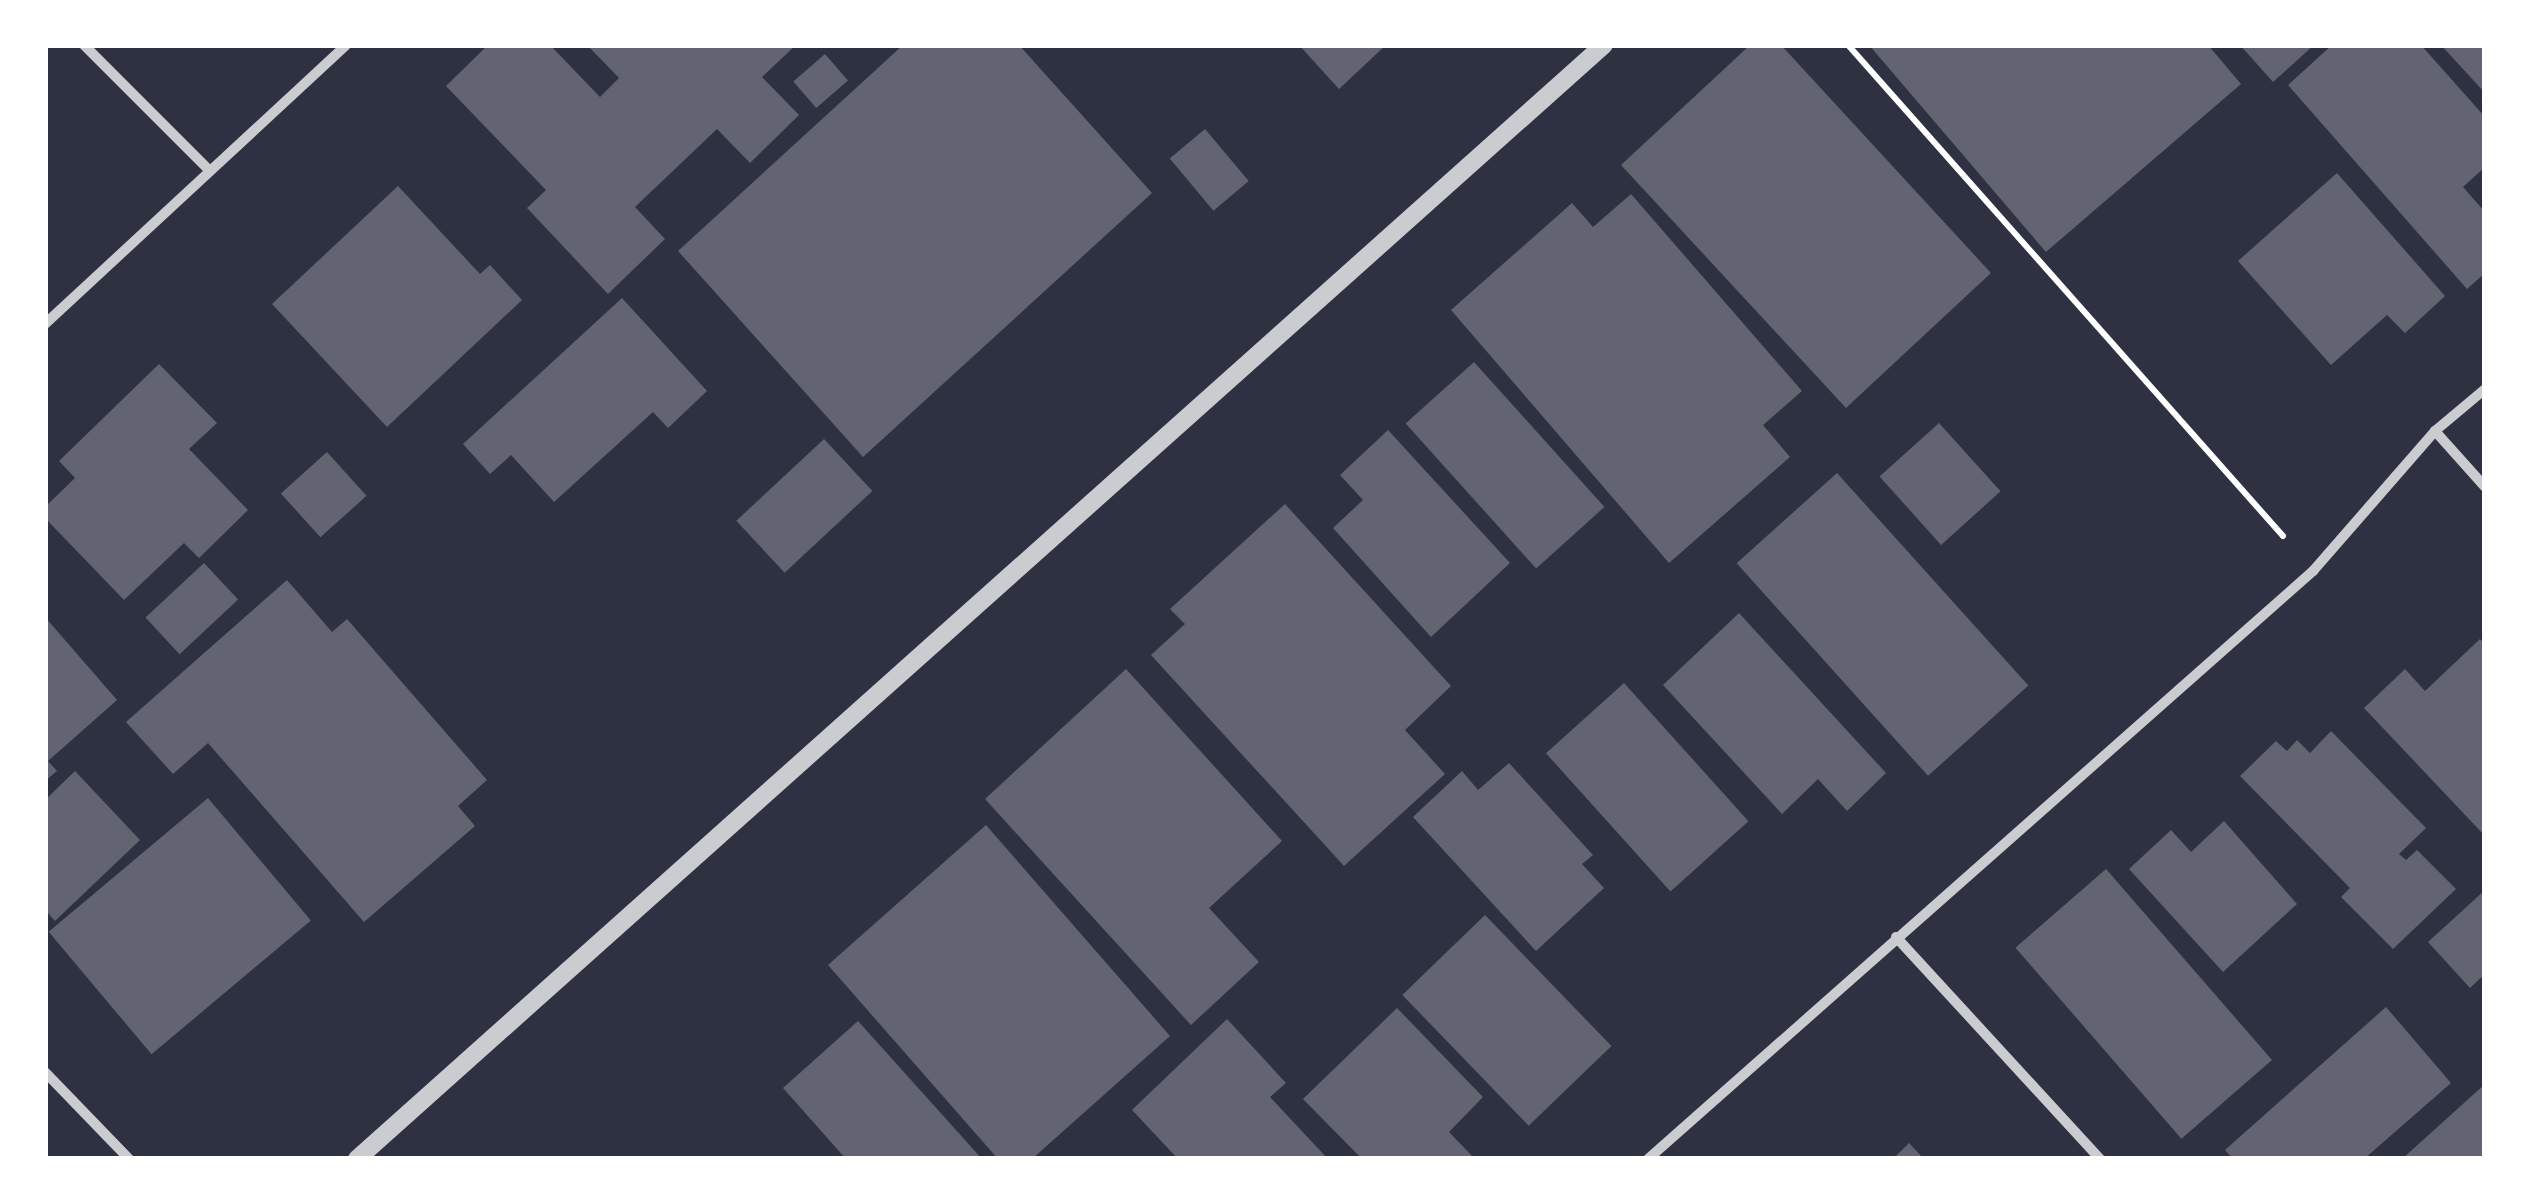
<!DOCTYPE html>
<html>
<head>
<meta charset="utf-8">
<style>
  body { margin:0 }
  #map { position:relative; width:2530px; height:1204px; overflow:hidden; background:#2d3142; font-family:"Roboto Serif",serif }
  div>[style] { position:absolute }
  .building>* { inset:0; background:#626471; transform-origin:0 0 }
  .path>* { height:6px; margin:-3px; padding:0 3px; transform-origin:3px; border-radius:3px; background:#fff }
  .minor>* { height:10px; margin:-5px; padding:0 5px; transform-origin:5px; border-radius:5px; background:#caccd0 }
  .tertiary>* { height:18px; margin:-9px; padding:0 9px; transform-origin:9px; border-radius:9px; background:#caccd0 }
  span { translate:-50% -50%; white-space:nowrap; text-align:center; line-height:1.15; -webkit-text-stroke:8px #fff; paint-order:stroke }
  .frame { position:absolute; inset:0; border:48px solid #fff; pointer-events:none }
</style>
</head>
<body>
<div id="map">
  <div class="building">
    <div style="clip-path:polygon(488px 45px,550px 45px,600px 97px,619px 78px,587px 45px,796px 45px,762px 77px,799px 115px,750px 163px,717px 129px,635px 207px,665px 239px,608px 294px,527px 208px,546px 190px,446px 86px)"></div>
    <div style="clip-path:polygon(903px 45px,1019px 45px,1152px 193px,863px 457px,678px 251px)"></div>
    <div style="clip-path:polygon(1299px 45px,1386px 45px,1339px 89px)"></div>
    <div style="clip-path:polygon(1750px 45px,1781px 45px,1991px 273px,1846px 408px,1621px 165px)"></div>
    <div style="clip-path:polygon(1869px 45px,2208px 45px,2241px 84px,2046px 252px)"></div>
    <div style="clip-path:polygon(2240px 45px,2314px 45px,2273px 82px)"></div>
    <div style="clip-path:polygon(2332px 45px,2421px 45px,2485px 117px,2485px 167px,2463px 187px,2485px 212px,2485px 273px,2467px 289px,2288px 85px)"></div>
    <div style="clip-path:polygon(2441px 45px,2485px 45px,2485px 93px)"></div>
    <div style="left:825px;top:54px;width:35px;height:42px;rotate:49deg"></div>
    <div style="left:1205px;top:129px;width:68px;height:46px;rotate:50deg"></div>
    <div style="clip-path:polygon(2337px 173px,2445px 296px,2405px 333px,2387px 315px,2331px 365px,2238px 261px)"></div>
    <div style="clip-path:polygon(398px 186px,480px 274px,490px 265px,522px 300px,387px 427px,272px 304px)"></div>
    <div style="clip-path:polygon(1631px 194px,1802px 391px,1763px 425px,1790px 457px,1669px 563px,1451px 310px,1572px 203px,1593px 227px)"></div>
    <div style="clip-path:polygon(622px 298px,707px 391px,668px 428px,653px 412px,554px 502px,511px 455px,490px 474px,463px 444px)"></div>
    <div style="left:1474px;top:362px;width:195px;height:92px;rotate:48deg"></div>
    <div style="clip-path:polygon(159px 364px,217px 423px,189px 449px,248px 510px,199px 558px,184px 543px,124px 600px,45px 518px,45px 507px,75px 478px,59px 461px)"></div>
    <div style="left:1939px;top:423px;width:92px;height:80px;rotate:48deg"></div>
    <div style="clip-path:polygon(1388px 430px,1510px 563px,1431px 637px,1333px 528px,1363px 500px,1340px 475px)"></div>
    <div style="left:824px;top:439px;width:71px;height:120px;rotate:47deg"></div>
    <div style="left:327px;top:452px;width:59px;height:62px;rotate:48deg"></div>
    <div style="left:1837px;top:473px;width:286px;height:135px;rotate:48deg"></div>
    <div style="clip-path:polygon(1285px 504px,1451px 686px,1405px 730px,1445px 774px,1344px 866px,1151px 655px,1185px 624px,1170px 609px)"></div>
    <div style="left:204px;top:563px;width:50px;height:80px;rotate:47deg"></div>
    <div style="clip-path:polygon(287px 580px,332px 632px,347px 619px,487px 780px,458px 806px,475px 826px,364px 922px,208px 743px,173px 774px,126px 722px)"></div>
    <div style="clip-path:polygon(1739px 613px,1886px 773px,1847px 811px,1818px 779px,1782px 814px,1663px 685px)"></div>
    <div style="clip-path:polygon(45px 617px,117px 700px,48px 761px,57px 771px,45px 781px)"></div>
    <div style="clip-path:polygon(2480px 639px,2485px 645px,2485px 836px,2364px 708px,2405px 669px,2425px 691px)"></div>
    <div style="clip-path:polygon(1126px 669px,1282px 841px,1209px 908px,1259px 962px,1191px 1025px,985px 799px)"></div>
    <div style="left:1624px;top:683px;width:186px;height:105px;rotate:48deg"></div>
    <div style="clip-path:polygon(2331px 731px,2426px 828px,2399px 854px,2406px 860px,2417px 850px,2456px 889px,2393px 949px,2341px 897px,2350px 888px,2240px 776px,2276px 741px,2287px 751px,2297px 740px,2310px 753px)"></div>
    <div style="clip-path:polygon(1509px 763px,1593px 855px,1582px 864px,1604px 888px,1536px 951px,1413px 817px,1462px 771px,1478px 790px)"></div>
    <div style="clip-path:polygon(75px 771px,140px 840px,55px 921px,45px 910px,45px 800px)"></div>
    <div style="left:208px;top:798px;width:160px;height:208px;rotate:50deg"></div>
    <div style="clip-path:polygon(2224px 821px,2297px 904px,2223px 972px,2129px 869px,2171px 830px,2191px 852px)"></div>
    <div style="clip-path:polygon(986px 825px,1170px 1036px,1032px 1159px,998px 1159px,828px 965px)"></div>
    <div style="left:2106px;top:869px;width:253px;height:120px;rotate:49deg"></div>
    <div style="clip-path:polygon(2485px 890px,2485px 974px,2470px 988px,2428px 942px)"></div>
    <div style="left:1485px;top:915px;width:182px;height:115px;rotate:46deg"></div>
    <div style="clip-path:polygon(2386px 1007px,2451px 1083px,2364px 1159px,2233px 1159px,2225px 1150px)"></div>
    <div style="clip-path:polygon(1397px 1008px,1483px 1097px,1449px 1132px,1475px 1159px,1362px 1159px,1303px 1099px)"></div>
    <div style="clip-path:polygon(1227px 1019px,1286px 1083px,1270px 1097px,1328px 1159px,1178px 1159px,1132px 1110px)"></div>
    <div style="clip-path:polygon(858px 1021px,982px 1159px,846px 1159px,783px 1088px)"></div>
    <div style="clip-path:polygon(2485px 1084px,2485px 1159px,2402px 1159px)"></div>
    <div style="clip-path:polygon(1909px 1143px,1924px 1159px,1893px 1159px)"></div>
  </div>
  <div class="path">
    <div style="left:1848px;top:45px;width:656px;rotate:48.46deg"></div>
  </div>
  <div class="minor">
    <div style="left:84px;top:45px;width:175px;rotate:45deg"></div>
    <div style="left:45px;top:324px;width:410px;rotate:-42.8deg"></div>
    <div style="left:2435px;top:431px;width:75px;rotate:48.2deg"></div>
    <div style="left:1896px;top:937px;width:301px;rotate:47.4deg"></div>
    <div style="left:45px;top:1072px;width:121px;rotate:46deg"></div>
    <div style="left:1648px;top:1159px;width:888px;rotate:-41.48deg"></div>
    <div style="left:2313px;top:571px;width:186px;rotate:-48.9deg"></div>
    <div style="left:2435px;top:431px;width:65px;rotate:-40deg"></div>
  </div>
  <div class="tertiary">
    <div style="left:357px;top:1159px;width:1672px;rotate:-41.78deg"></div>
  </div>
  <div class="frame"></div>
</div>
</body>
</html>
